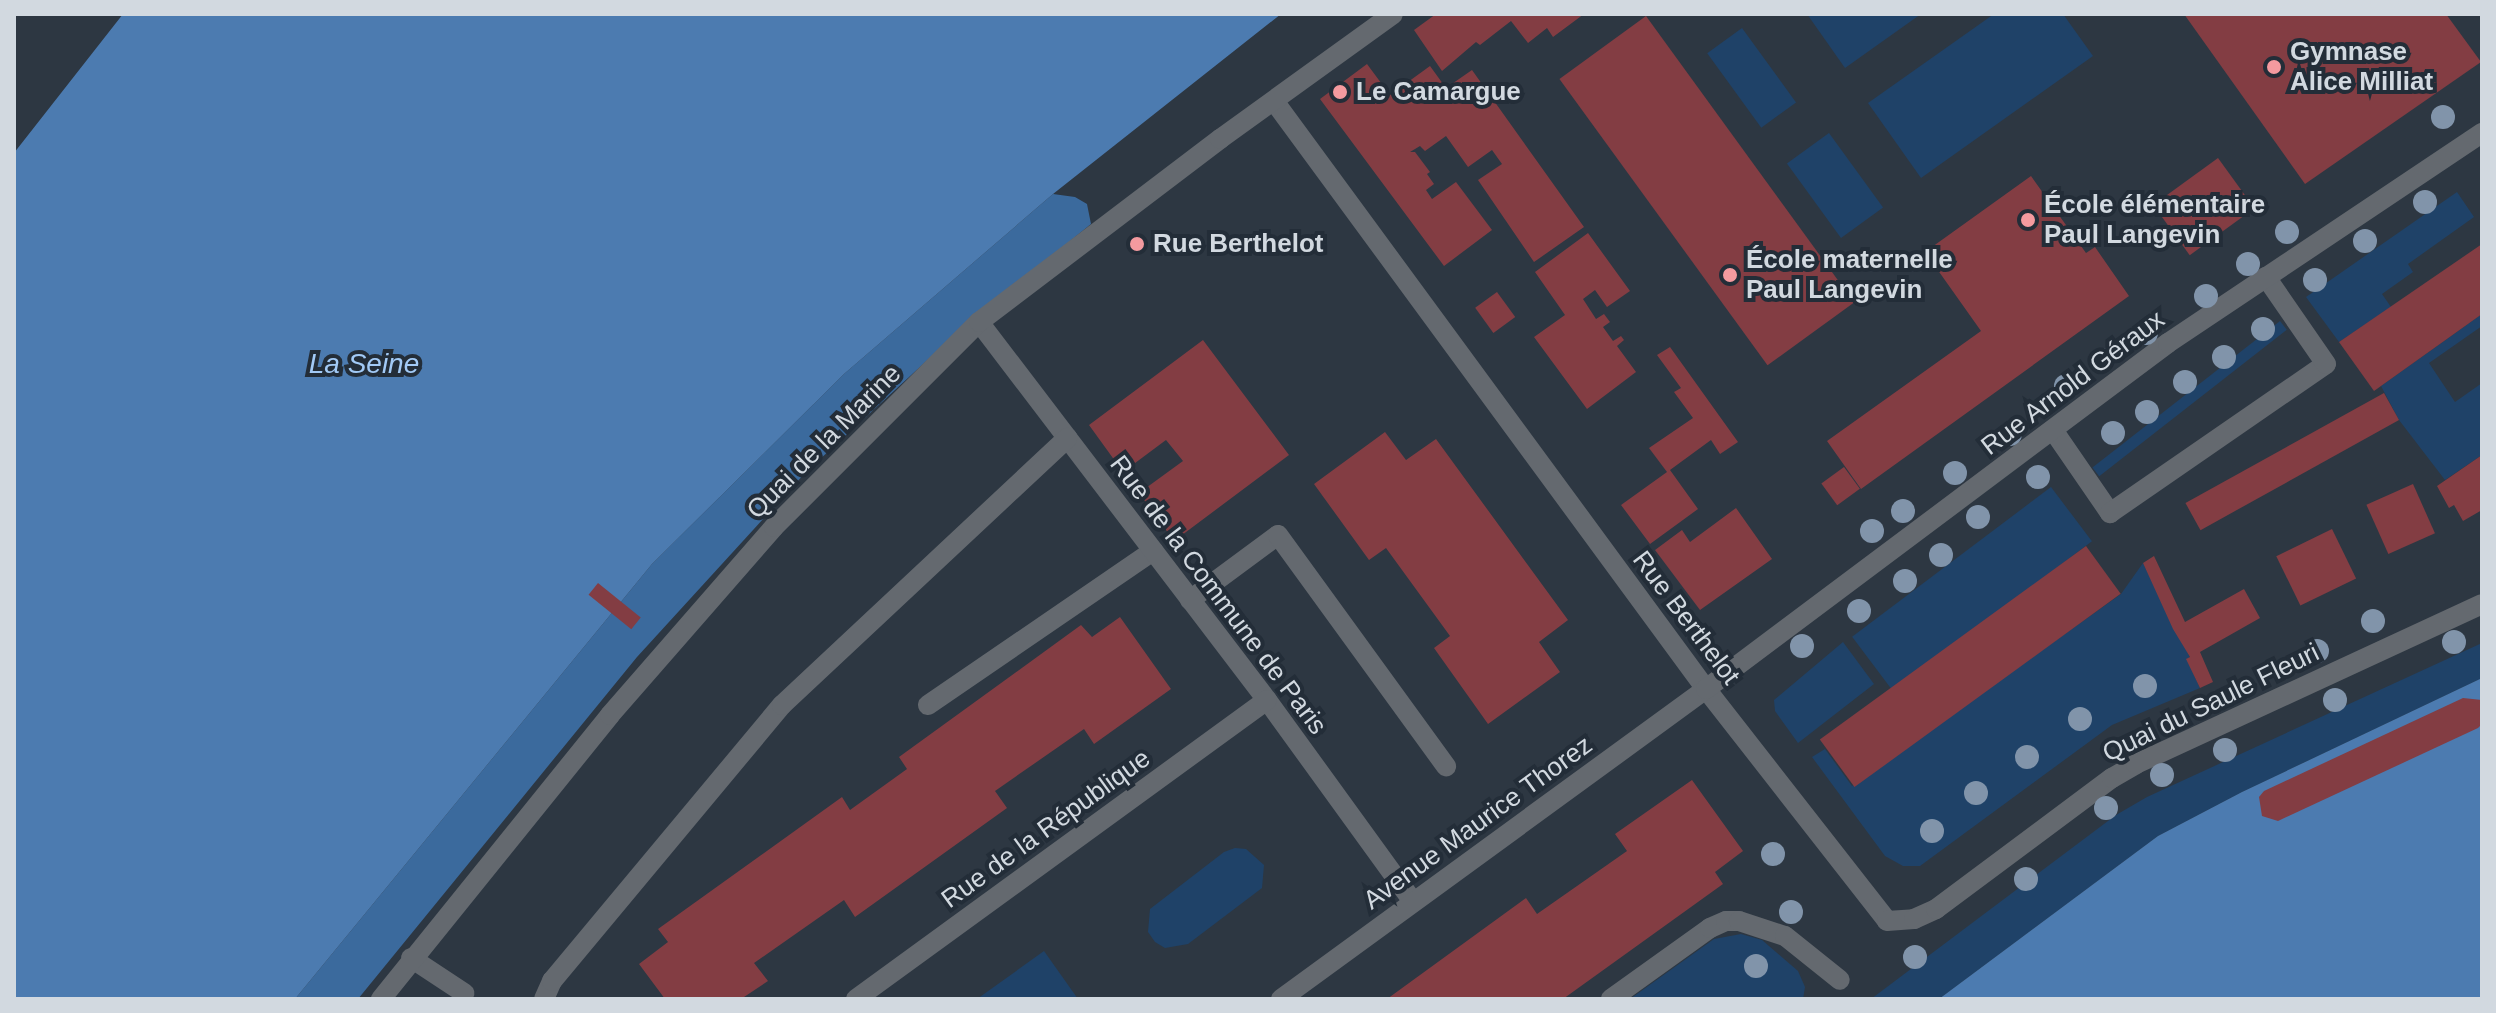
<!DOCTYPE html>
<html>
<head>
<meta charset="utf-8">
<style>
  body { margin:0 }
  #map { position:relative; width:2496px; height:1013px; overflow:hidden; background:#2d3742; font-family:Arial,sans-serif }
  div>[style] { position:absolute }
  .green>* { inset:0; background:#1f4268; transform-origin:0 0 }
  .forest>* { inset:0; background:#3b6a9d }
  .water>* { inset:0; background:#4c7bb0 }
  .building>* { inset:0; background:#833d43; transform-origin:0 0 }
  .service>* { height:20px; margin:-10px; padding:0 10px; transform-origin:10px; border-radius:10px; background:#64696f }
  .pedestrian>* { height:20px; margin:-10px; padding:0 10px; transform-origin:10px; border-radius:10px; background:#64696f }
  .minor>* { height:20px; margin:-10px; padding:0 10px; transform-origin:10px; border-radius:10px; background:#64696f }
  .tertiary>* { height:20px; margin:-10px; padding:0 10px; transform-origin:10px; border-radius:10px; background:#64696f }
  .trees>* { width:24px; height:24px; margin:-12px; border-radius:50%; background:#8194aa }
  .dots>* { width:22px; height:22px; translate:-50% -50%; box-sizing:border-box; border:4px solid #232d38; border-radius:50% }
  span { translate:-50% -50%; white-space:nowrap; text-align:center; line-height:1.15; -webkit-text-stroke:8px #232d38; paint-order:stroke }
  .poi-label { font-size:26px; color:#d2d9e0; font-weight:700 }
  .left { translate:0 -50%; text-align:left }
  .street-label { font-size:26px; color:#d2d9e0 }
  .water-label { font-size:28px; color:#a2caf6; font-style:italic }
  .frame { position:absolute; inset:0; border:16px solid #d2d9e0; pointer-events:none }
</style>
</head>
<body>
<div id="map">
  <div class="green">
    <div style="clip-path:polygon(1807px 14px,1921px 14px,1845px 68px)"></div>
    <div style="clip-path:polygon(1994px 14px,2063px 14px,2093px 56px,1921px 178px,1868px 103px)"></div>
    <div style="left:1742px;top:28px;width:92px;height:43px;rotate:54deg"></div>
    <div style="left:1829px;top:133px;width:92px;height:52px;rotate:54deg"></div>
    <div style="clip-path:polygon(2457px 192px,2474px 217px,2408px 264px,2413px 272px,2382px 294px,2391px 307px,2339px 342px,2306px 297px)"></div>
    <div style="clip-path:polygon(2482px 314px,2482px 326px,2429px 363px,2455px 402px,2482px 383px,2482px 455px,2445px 480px,2399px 420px,2381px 386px)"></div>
    <div style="left:2280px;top:321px;width:11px;height:238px;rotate:52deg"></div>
    <div style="left:2051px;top:487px;width:68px;height:249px;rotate:53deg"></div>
    <div style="clip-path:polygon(2143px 563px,2190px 657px,2187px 659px,2200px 688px,2112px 725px,1920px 866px,1903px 866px,1885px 856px,1812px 757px,1825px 749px,1852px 786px,2121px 594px)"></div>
    <div style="clip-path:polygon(1843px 642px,1874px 684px,1798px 743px,1775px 711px,1774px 700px)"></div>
    <div style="clip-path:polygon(2482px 643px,2482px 678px,2242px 792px,2158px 836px,1939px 999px,1871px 999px,2116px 815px,2147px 797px)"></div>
    <div style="clip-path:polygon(1235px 848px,1246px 849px,1264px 865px,1262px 888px,1188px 944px,1165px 948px,1155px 942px,1148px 932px,1150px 909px,1224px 852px)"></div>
    <div style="clip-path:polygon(1741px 934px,1762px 940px,1798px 971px,1805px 987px,1803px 999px,1630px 999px,1714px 939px)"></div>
    <div style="clip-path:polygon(1044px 951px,1078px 999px,977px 999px)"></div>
  </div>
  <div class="forest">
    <div style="clip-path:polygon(1053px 194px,1075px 197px,1087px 204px,1091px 224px,959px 331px,806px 472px,637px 657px,358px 999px,295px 999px,652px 564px,844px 374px)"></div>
  </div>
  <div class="water">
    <div style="clip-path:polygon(123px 14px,1281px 14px,1053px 194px,844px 374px,652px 564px,295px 999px,14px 999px,14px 153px)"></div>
    <div style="clip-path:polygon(2482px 678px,2482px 999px,1939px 999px,2158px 836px,2242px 792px)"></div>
  </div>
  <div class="building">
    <div style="clip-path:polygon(1436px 14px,1584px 14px,1553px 37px,1547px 28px,1528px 43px,1511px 21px,1480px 45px,1476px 42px,1442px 71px,1414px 30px)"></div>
    <div style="clip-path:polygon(2184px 14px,2446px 14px,2481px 62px,2305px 184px)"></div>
    <div style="left:1646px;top:16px;width:354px;height:107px;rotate:54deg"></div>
    <div style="clip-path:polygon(1367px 64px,1390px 95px,1430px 66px,1446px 88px,1472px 70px,1584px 227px,1534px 262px,1478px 180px,1502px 164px,1492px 150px,1468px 167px,1446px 136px,1425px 151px,1420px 146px,1410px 152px,1415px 152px,1430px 172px,1427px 174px,1434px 184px,1426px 190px,1432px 199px,1456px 182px,1492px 230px,1444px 266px,1320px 99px)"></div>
    <div style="left:2218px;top:158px;width:62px;height:80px;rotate:54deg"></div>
    <div style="clip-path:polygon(2031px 176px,2086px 253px,2095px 247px,2129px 296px,1861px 489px,1827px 441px,1981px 331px,1925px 252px)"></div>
    <div style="clip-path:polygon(1588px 233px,1630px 291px,1607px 307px,1595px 290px,1583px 299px,1596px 319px,1604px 314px,1610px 322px,1603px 327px,1613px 341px,1621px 336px,1624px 340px,1617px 346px,1636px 372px,1587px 409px,1534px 337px,1565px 315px,1535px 272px)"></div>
    <div style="clip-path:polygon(2482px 244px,2482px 314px,2374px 391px,2339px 342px)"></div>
    <div style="left:1497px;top:292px;width:31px;height:27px;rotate:54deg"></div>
    <div style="clip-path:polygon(1203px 340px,1289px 455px,1174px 541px,1139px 493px,1183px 461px,1166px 440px,1123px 472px,1089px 425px)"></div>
    <div style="clip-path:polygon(1670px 347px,1738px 442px,1720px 454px,1711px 440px,1670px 470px,1698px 509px,1650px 544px,1621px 505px,1667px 472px,1649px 448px,1693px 418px,1674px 392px,1681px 388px,1657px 355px)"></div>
    <div style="left:2384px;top:393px;width:31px;height:227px;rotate:61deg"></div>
    <div style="clip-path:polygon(1385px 432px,1406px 460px,1436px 439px,1568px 620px,1539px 642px,1560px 672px,1488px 724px,1434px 648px,1450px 636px,1386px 548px,1369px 560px,1314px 484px)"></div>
    <div style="clip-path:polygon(2482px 455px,2482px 510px,2463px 521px,2454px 505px,2449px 508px,2437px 486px)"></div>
    <div style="left:1844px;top:467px;width:27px;height:28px;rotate:54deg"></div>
    <div style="left:2413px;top:484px;width:54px;height:51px;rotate:66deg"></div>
    <div style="clip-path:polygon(1736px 508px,1772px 559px,1700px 610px,1655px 550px,1682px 530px,1690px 542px)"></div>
    <div style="left:2332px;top:529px;width:55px;height:62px;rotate:64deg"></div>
    <div style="left:2086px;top:546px;width:59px;height:329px;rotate:54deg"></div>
    <div style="clip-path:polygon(2154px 556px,2185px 622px,2244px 589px,2260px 618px,2200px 652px,2213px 682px,2200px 688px,2186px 659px,2190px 657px,2173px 629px,2143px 563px)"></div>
    <div style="left:598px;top:583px;width:55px;height:15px;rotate:39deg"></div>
    <div style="clip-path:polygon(1120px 617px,1171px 689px,1094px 744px,1084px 729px,995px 791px,1007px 808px,855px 917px,844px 900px,754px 963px,768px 981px,741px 999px,665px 999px,639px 964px,668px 942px,658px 929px,842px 797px,850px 810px,907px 769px,899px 757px,1081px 625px,1092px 637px)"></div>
    <div style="clip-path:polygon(2463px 698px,2482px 700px,2482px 724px,2478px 728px,2278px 821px,2262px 816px,2259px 797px,2264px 791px)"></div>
    <div style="clip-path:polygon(1692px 780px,1743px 851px,1715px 872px,1723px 884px,1563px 999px,1387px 999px,1526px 898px,1537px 914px,1627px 851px,1615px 834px)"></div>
  </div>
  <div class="service">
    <div style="left:2053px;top:430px;width:101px;rotate:55.5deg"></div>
    <div style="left:2110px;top:513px;width:262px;rotate:-34.6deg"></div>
    <div style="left:2326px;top:364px;width:106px;rotate:-124.6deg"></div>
    <div style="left:1190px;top:600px;width:109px;rotate:-36.5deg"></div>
    <div style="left:1278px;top:535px;width:286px;rotate:54deg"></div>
    <div style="left:1611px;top:999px;width:122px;rotate:-35.6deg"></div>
    <div style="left:1710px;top:928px;width:17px;rotate:-24deg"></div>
    <div style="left:1726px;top:921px;width:13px"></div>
    <div style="left:1739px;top:921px;width:48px;rotate:18.1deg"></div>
    <div style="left:1785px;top:936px;width:70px;rotate:38.7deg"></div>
  </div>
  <div class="pedestrian">
    <div style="left:928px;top:705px;width:273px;rotate:-34.4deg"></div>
    <div style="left:411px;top:958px;width:64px;rotate:33.4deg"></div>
  </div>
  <div class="minor">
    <div style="left:1274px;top:101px;width:730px;rotate:53.7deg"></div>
    <div style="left:1706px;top:689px;width:294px;rotate:52deg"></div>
    <div style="left:1887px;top:921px;width:27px;rotate:-4deg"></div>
    <div style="left:1914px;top:919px;width:24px;rotate:-24deg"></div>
    <div style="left:1936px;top:909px;width:219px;rotate:-36.7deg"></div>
    <div style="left:2112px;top:778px;width:28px;rotate:-30deg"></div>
    <div style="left:2136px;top:764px;width:381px;rotate:-24.8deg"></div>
    <div style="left:979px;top:322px;width:475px;rotate:52.7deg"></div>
    <div style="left:1267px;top:700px;width:249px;rotate:54.1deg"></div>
    <div style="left:544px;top:999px;width:20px;rotate:-66deg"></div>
    <div style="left:552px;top:981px;width:359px;rotate:-50.2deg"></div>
    <div style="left:782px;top:705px;width:391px;rotate:-43.1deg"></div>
    <div style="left:856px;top:999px;width:508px;rotate:-36.04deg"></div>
    <div style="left:1281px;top:999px;width:526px;rotate:-36.11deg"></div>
    <div style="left:1706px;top:689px;width:577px;rotate:-36.83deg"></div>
    <div style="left:2168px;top:343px;width:378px;rotate:-33.8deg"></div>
  </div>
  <div class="tertiary">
    <div style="left:381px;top:999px;width:365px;rotate:-51.1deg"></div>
    <div style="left:610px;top:715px;width:249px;rotate:-48.9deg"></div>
    <div style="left:774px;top:527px;width:290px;rotate:-45deg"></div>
    <div style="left:979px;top:322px;width:303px;rotate:-37.2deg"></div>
    <div style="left:1220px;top:139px;width:213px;rotate:-35.8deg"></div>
  </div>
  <div class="trees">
    <div style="left:2443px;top:117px"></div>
    <div style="left:2425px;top:202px"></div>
    <div style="left:2287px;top:232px"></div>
    <div style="left:2365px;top:241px"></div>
    <div style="left:2248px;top:264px"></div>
    <div style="left:2315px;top:280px"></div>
    <div style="left:2206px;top:296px"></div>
    <div style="left:2263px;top:329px"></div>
    <div style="left:2146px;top:333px"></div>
    <div style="left:2224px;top:357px"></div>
    <div style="left:2102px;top:360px"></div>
    <div style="left:2185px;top:382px"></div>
    <div style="left:2066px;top:386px"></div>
    <div style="left:2147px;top:412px"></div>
    <div style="left:2113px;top:433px"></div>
    <div style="left:2010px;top:434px"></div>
    <div style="left:1955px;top:473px"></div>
    <div style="left:2038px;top:477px"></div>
    <div style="left:1903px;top:511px"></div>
    <div style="left:1978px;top:517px"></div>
    <div style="left:1872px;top:531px"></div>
    <div style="left:1941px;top:555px"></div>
    <div style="left:1905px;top:581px"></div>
    <div style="left:1859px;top:611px"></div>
    <div style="left:2373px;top:621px"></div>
    <div style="left:2454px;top:642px"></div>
    <div style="left:1802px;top:646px"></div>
    <div style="left:2317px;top:651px"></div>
    <div style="left:2145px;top:686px"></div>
    <div style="left:2335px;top:700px"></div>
    <div style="left:2080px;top:719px"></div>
    <div style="left:2225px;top:750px"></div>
    <div style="left:2027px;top:757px"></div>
    <div style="left:2162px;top:775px"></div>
    <div style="left:1976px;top:793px"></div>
    <div style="left:2106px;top:808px"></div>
    <div style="left:1932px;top:831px"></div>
    <div style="left:1773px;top:854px"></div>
    <div style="left:2026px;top:879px"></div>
    <div style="left:1791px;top:912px"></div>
    <div style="left:1915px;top:957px"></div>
    <div style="left:1756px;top:966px"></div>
  </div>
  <div class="dots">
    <div style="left:2274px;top:67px;background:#f49a9f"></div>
    <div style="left:1340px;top:92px;background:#f49a9f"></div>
    <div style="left:2028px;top:220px;background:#f49a9f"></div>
    <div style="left:1137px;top:244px;background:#f49a9f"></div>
    <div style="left:1730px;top:275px;background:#f49a9f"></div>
  </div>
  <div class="poi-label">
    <span class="left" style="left:2290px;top:67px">Gymnase<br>Alice Milliat</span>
    <span class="left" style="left:1356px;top:92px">Le Camargue</span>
    <span class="left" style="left:2044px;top:220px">École élémentaire<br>Paul Langevin</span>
    <span class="left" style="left:1153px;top:244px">Rue Berthelot</span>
    <span class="left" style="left:1746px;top:275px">École maternelle<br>Paul Langevin</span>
  </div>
  <div class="street-label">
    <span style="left:2073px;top:383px;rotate:-37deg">Rue Arnold Géraux</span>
    <span style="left:824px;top:442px;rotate:-45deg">Quai de la Marine</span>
    <span style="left:1218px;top:595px;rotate:53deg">Rue de la Commune de Paris</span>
    <span style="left:1686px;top:618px;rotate:53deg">Rue Berthelot</span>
    <span style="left:2211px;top:703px;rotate:-26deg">Quai du Saule Fleuri</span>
    <span style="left:1478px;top:823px;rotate:-36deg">Avenue Maurice Thorez</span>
    <span style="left:1046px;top:829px;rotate:-36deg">Rue de la République</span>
  </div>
  <div class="water-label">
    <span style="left:364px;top:364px">La Seine</span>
  </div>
  <div class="frame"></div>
</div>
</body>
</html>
